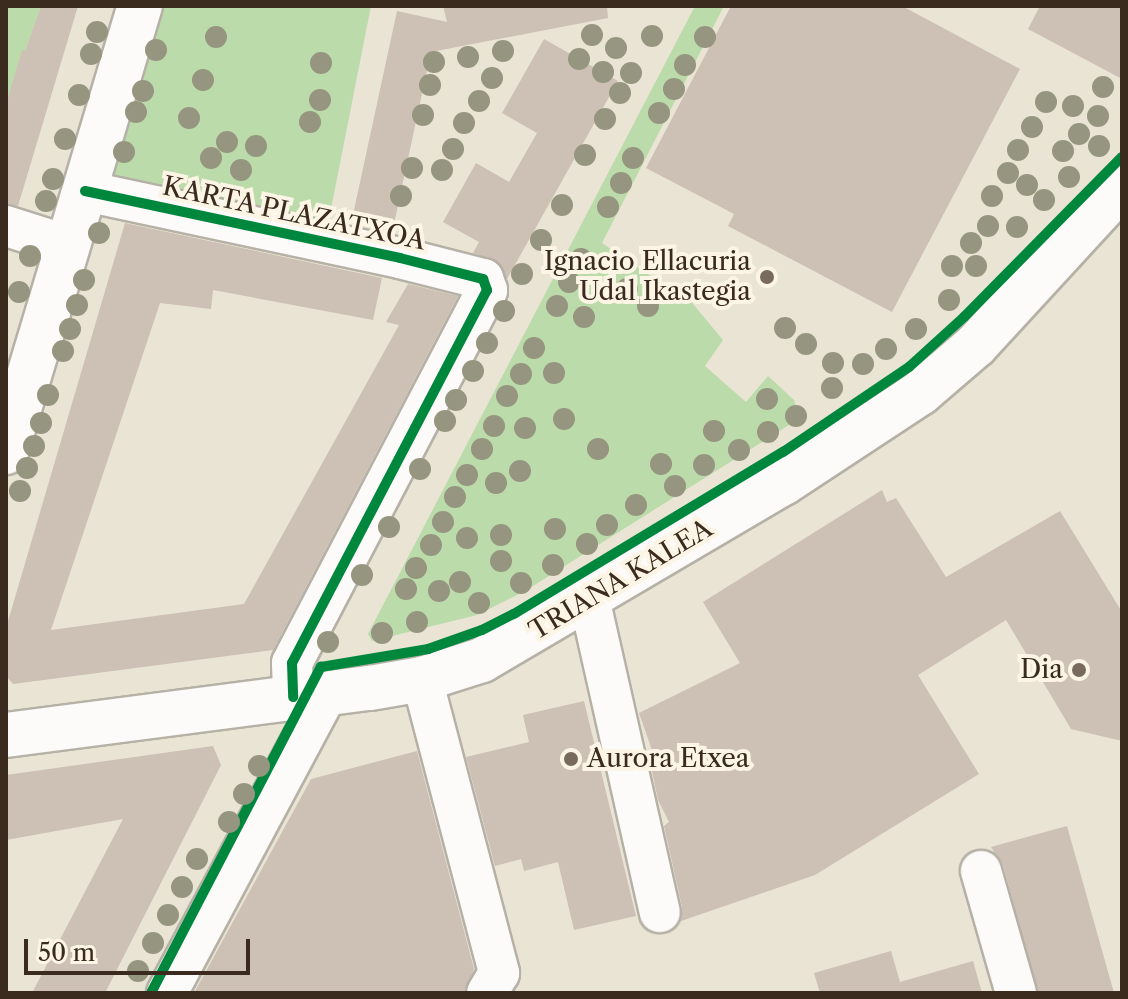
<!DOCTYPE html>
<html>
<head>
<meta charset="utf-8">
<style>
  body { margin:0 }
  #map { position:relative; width:1128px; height:999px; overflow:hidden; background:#eae4d4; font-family:"Libre Caslon Text",serif }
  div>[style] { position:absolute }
  .green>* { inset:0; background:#bbdbab }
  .building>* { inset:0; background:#cdc0b4 }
  .roads { filter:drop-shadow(2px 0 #b6b1a6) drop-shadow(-2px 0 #b6b1a6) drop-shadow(0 2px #b6b1a6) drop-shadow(0 -2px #b6b1a6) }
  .minor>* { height:40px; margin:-20px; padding:0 20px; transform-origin:20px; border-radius:20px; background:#fcfbf9 }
  .major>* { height:44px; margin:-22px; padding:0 22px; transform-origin:22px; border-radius:22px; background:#fcfbf9 }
  .cycleway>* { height:10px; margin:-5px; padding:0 5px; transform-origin:5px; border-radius:5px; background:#00873e }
  .trees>* { width:22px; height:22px; margin:-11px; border-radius:50%; background:#96957f }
  .dots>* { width:22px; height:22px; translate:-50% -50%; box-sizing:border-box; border:4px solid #fcf5e5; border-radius:50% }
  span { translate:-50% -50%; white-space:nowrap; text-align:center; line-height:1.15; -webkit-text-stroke:8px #fcf5e5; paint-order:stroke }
  .street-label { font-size:26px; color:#3b2a1e }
  .poi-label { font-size:26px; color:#3b2a1e }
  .right { translate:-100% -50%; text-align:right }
  .left { translate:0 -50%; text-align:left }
  .frame { position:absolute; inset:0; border:8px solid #3b2a1e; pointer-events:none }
  .scale { position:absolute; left:24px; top:939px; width:226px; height:36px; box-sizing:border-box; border:4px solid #3b2a1e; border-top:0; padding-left:10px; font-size:24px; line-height:28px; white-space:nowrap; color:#3b2a1e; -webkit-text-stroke:6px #fcf5e5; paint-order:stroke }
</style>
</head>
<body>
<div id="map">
  <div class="green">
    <div style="clip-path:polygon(6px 6px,41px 6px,6px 105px)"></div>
    <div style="clip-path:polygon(159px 6px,371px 6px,328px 224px,107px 179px)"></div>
    <div style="clip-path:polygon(695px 6px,724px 6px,602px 243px,676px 293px,685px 287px,693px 304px,723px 340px,705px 366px,746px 402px,768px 376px,794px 400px,800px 418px,525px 591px,477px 615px,372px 641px,368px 634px)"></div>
  </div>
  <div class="building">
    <div style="clip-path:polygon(41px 6px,78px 6px,18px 206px,6px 204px,6px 105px,22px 50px,25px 51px)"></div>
    <div style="clip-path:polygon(443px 6px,607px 6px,608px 18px,431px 52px,392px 233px,351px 224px,397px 11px,447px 22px)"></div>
    <div style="clip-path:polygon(731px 6px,902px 6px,1020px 69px,892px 312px,728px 226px,734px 214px,646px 168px)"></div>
    <div style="clip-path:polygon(1040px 6px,1122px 6px,1122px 79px,1028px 29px)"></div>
    <div style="clip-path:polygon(544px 39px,618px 81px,507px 279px,498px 262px,473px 253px,479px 242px,443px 222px,476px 163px,509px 182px,537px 133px,502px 113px)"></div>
    <div style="clip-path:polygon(125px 223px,382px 278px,373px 320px,213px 290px,211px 309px,160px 303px,51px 630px,244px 604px,399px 325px,386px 322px,408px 284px,458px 296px,273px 650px,13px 684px,6px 676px,6px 628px)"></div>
    <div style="clip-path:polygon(882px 490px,887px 502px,896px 498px,946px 577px,1060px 511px,1122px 612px,1122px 741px,1071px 729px,1006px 620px,918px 675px,979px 774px,815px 875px,681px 921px,682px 907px,664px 826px,669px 822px,658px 800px,649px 757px,653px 753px,639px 713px,740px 663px,703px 602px)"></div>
    <div style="clip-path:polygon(584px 701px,636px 916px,574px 930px,558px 862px,524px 871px,521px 859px,495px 866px,466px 757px,529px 742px,523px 715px)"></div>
    <div style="clip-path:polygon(213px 746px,221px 765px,105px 993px,32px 993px,123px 819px,6px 840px,6px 775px)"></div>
    <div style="clip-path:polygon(417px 751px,474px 969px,464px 993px,194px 993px,311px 779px)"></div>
    <div style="clip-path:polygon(1067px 826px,1114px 993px,1038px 993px,1003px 865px,991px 847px)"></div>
    <div style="clip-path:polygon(891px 951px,900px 982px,973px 961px,982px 993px,820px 993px,814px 973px)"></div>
  </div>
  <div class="roads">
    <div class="minor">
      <div style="left:85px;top:191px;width:322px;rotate:12deg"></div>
      <div style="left:400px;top:258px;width:86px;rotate:14.2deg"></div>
      <div style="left:483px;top:279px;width:12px;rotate:70deg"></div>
      <div style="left:487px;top:290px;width:421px;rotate:117.6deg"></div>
      <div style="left:292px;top:663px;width:34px;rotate:88deg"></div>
      <div style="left:6px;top:226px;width:63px;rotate:17.6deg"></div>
      <div style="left:589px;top:598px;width:322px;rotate:77.3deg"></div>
      <div style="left:422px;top:679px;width:304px;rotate:75.3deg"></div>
      <div style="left:499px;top:973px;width:23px;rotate:121deg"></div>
      <div style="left:981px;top:871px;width:127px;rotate:74deg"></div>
      <div style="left:167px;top:993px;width:340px;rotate:-61.9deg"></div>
    </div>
    <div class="major">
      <div style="left:6px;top:452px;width:466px;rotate:-73.3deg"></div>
      <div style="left:6px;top:735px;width:367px;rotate:-7.4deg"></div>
      <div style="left:370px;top:688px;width:53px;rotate:-9.8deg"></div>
      <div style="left:422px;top:679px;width:63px;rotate:-17.6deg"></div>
      <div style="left:482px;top:660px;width:349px;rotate:-30.5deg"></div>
      <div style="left:783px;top:483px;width:164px;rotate:-33.3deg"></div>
      <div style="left:920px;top:393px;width:74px;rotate:-40.6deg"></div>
      <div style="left:976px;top:345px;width:216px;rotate:-47.4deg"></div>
    </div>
  </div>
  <div class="cycleway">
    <div style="left:85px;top:191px;width:322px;rotate:12deg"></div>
    <div style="left:400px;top:258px;width:86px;rotate:14.2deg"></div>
    <div style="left:483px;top:279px;width:12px;rotate:70deg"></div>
    <div style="left:487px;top:290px;width:421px;rotate:117.6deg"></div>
    <div style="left:292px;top:663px;width:34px;rotate:88deg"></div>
    <div style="left:151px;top:993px;width:368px;rotate:-62.5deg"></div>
    <div style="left:321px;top:667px;width:109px;rotate:-9.5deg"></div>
    <div style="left:428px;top:649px;width:57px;rotate:-19.4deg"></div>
    <div style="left:482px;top:630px;width:36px;rotate:-27deg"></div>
    <div style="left:514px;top:614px;width:314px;rotate:-31.1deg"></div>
    <div style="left:783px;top:452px;width:152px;rotate:-34deg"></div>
    <div style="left:909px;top:367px;width:74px;rotate:-42.3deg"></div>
    <div style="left:964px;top:317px;width:225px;rotate:-45.4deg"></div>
  </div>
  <div class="trees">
    <div style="left:97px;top:32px"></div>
    <div style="left:592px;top:35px"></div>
    <div style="left:652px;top:36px"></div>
    <div style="left:216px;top:37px"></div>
    <div style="left:705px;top:37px"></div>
    <div style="left:616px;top:48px"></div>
    <div style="left:156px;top:50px"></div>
    <div style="left:503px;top:51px"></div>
    <div style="left:91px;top:54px"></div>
    <div style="left:468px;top:57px"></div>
    <div style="left:579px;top:59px"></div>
    <div style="left:434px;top:62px"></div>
    <div style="left:321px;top:63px"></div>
    <div style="left:685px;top:65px"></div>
    <div style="left:603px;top:72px"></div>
    <div style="left:631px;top:73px"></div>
    <div style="left:492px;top:78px"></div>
    <div style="left:203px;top:80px"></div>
    <div style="left:430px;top:85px"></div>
    <div style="left:1103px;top:87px"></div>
    <div style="left:674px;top:89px"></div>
    <div style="left:143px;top:91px"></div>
    <div style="left:620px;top:93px"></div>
    <div style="left:79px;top:95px"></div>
    <div style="left:320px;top:100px"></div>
    <div style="left:479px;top:101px"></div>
    <div style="left:1046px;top:102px"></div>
    <div style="left:1073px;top:106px"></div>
    <div style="left:136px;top:112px"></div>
    <div style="left:659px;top:113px"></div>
    <div style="left:423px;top:115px"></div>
    <div style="left:1098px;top:116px"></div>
    <div style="left:189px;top:118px"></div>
    <div style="left:605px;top:119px"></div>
    <div style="left:310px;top:122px"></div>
    <div style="left:464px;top:123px"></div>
    <div style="left:1032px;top:127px"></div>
    <div style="left:1079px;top:134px"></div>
    <div style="left:65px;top:139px"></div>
    <div style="left:227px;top:142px"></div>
    <div style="left:256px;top:146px"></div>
    <div style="left:1099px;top:146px"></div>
    <div style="left:453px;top:149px"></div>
    <div style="left:1018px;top:150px"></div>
    <div style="left:1063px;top:151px"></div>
    <div style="left:124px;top:152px"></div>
    <div style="left:585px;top:155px"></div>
    <div style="left:211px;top:158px"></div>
    <div style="left:633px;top:158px"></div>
    <div style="left:412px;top:168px"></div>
    <div style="left:241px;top:170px"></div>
    <div style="left:442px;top:170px"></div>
    <div style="left:1008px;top:173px"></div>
    <div style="left:1069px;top:177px"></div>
    <div style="left:53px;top:179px"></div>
    <div style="left:621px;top:183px"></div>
    <div style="left:1027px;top:185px"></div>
    <div style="left:401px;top:196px"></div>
    <div style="left:992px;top:196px"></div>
    <div style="left:1044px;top:200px"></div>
    <div style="left:46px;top:201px"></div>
    <div style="left:562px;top:205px"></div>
    <div style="left:608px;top:207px"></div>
    <div style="left:988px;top:226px"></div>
    <div style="left:1017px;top:227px"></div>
    <div style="left:99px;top:233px"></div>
    <div style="left:541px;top:240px"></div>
    <div style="left:971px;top:243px"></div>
    <div style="left:30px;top:256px"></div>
    <div style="left:581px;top:259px"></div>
    <div style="left:613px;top:263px"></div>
    <div style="left:952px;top:266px"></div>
    <div style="left:976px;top:266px"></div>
    <div style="left:522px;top:274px"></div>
    <div style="left:84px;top:280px"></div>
    <div style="left:569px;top:282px"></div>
    <div style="left:627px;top:289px"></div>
    <div style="left:19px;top:292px"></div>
    <div style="left:949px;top:300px"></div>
    <div style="left:77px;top:305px"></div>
    <div style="left:557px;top:306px"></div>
    <div style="left:648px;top:306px"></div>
    <div style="left:504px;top:311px"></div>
    <div style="left:584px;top:317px"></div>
    <div style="left:785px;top:328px"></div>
    <div style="left:70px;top:329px"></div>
    <div style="left:916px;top:329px"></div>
    <div style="left:487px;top:343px"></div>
    <div style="left:806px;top:344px"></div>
    <div style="left:534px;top:348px"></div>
    <div style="left:886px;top:349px"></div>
    <div style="left:63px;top:351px"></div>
    <div style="left:833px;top:363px"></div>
    <div style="left:863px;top:364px"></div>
    <div style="left:473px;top:371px"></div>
    <div style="left:554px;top:373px"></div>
    <div style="left:521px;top:374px"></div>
    <div style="left:832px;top:388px"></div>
    <div style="left:48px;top:395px"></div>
    <div style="left:507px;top:396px"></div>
    <div style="left:767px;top:399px"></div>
    <div style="left:456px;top:400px"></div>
    <div style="left:796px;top:416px"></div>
    <div style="left:564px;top:419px"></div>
    <div style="left:445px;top:421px"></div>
    <div style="left:41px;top:423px"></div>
    <div style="left:494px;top:426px"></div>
    <div style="left:525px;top:428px"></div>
    <div style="left:714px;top:431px"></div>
    <div style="left:768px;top:432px"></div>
    <div style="left:34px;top:446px"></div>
    <div style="left:482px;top:449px"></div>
    <div style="left:598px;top:449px"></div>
    <div style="left:739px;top:450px"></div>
    <div style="left:661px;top:464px"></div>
    <div style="left:704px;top:465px"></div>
    <div style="left:27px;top:468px"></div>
    <div style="left:420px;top:469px"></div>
    <div style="left:520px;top:471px"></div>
    <div style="left:467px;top:475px"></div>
    <div style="left:496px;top:483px"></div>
    <div style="left:675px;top:486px"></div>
    <div style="left:20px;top:491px"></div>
    <div style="left:455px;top:497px"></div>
    <div style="left:636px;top:505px"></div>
    <div style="left:443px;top:522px"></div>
    <div style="left:607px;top:525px"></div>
    <div style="left:389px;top:527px"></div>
    <div style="left:555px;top:529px"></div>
    <div style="left:501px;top:535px"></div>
    <div style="left:467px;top:538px"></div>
    <div style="left:587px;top:544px"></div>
    <div style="left:431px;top:545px"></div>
    <div style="left:501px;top:561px"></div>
    <div style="left:553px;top:565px"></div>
    <div style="left:416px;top:568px"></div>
    <div style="left:362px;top:575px"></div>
    <div style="left:460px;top:582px"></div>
    <div style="left:521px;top:583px"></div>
    <div style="left:406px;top:589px"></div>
    <div style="left:439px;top:591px"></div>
    <div style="left:479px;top:603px"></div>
    <div style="left:417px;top:622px"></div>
    <div style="left:382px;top:633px"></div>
    <div style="left:328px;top:642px"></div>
    <div style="left:259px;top:766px"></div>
    <div style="left:244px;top:794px"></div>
    <div style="left:229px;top:822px"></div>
    <div style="left:197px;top:859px"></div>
    <div style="left:182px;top:887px"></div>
    <div style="left:168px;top:915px"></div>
    <div style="left:153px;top:943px"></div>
    <div style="left:138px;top:971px"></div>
  </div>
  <div class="dots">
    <div style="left:767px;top:277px;background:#786b5e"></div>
    <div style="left:1079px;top:670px;background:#786b5e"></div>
    <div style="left:571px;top:759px;background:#786b5e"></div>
  </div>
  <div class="street-label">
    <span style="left:294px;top:214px;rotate:12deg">KARTA PLAZATXOA</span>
    <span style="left:621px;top:580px;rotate:-31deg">TRIANA KALEA</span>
  </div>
  <div class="poi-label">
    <span class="right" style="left:751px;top:277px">Ignacio Ellacuria<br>Udal Ikastegia</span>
    <span class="right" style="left:1063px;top:670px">Dia</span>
    <span class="left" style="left:587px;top:759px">Aurora Etxea</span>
  </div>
  <div class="frame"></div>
  <div class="scale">50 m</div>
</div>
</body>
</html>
